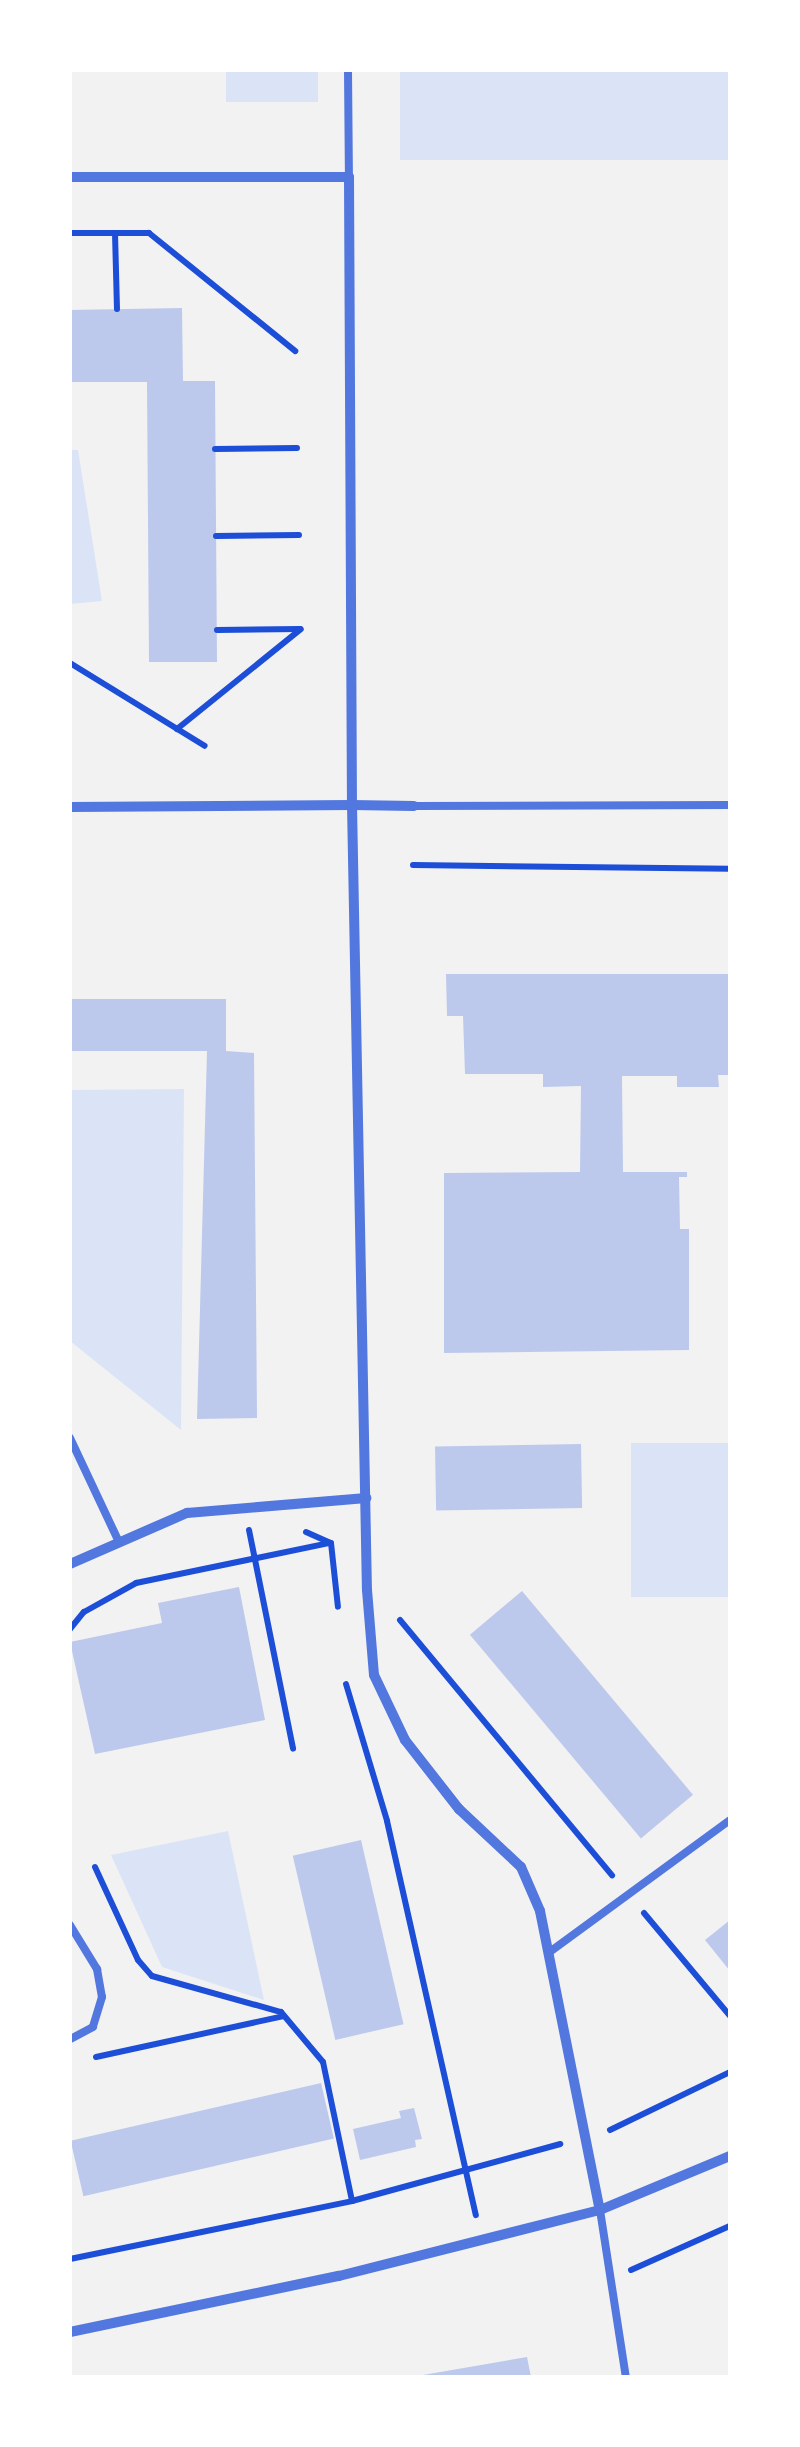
<!DOCTYPE html>
<html>
<head>
<meta charset="utf-8">
<style>
  body { margin:0 }
  #map { position:relative; width:800px; height:2447px; overflow:hidden; background:#f2f2f2; font-family:Poppins,sans-serif }
  div>[style] { position:absolute }
  .green>* { inset:0; background:#dbe4f7; transform-origin:0 0 }
  .building>* { inset:0; background:#bdc9ec; transform-origin:0 0 }
  .path>* { height:6px; margin:-3px; padding:0 3px; transform-origin:3px; border-radius:3px; background:#1d4ed8 }
  .service>* { height:8px; margin:-4px; padding:0 4px; transform-origin:4px; border-radius:4px; background:#5277de }
  .minor>* { height:10px; margin:-5px; padding:0 5px; transform-origin:5px; border-radius:5px; background:#5277de }
  span { translate:-50% -50%; white-space:nowrap; text-align:center; line-height:1.15; -webkit-text-stroke:10px #fff; paint-order:stroke }
  .frame { position:absolute; inset:0; border:72px solid #fff; pointer-events:none }
</style>
</head>
<body>
<div id="map">
  <div class="green">
    <div style="left:226px;top:70px;width:92px;height:32px"></div>
    <div style="left:400px;top:70px;width:330px;height:90px"></div>
    <div style="clip-path:polygon(70px 450px,78px 450px,102px 601px,70px 604px)"></div>
    <div style="clip-path:polygon(184px 1089px,181px 1430px,70px 1341px,70px 1090px)"></div>
    <div style="left:730px;top:1443px;width:154px;height:99px;rotate:90deg"></div>
    <div style="clip-path:polygon(228px 1831px,264px 2000px,162px 1967px,111px 1855px)"></div>
  </div>
  <div class="building">
    <div style="clip-path:polygon(182px 308px,183px 381px,215px 381px,217px 662px,149px 662px,147px 382px,70px 382px,70px 310px)"></div>
    <div style="clip-path:polygon(446px 974px,730px 974px,730px 1075px,718px 1075px,719px 1087px,677px 1087px,677px 1076px,622px 1076px,623px 1172px,687px 1172px,687px 1177px,679px 1177px,680px 1229px,689px 1229px,689px 1350px,444px 1353px,444px 1173px,580px 1172px,581px 1086px,543px 1087px,543px 1074px,465px 1074px,463px 1016px,447px 1016px)"></div>
    <div style="clip-path:polygon(70px 999px,226px 999px,226px 1051px,254px 1053px,257px 1418px,197px 1419px,207px 1051px,70px 1051px)"></div>
    <div style="left:581px;top:1444px;width:64px;height:146px;rotate:89deg"></div>
    <div style="clip-path:polygon(239px 1587px,265px 1720px,95px 1754px,70px 1642px,162px 1623px,158px 1603px)"></div>
    <div style="left:522px;top:1591px;width:266px;height:68px;rotate:50deg"></div>
    <div style="left:361px;top:1840px;width:189px;height:70px;rotate:77deg"></div>
    <div style="clip-path:polygon(730px 1920px,730px 1971px,705px 1940px)"></div>
    <div style="left:321px;top:2083px;width:57px;height:257px;rotate:77deg"></div>
    <div style="clip-path:polygon(414px 2108px,422px 2139px,415px 2140px,416px 2147px,360px 2160px,353px 2129px,401px 2118px,399px 2111px)"></div>
    <div style="clip-path:polygon(527px 2357px,531px 2377px,423px 2377px,423px 2375px)"></div>
  </div>
  <div class="path">
    <div style="left:70px;top:233px;width:79px"></div>
    <div style="left:149px;top:233px;width:188px;rotate:38.9deg"></div>
    <div style="left:115px;top:233px;width:76px;rotate:88.5deg"></div>
    <div style="left:215px;top:449px;width:82px;rotate:-0.7deg"></div>
    <div style="left:216px;top:536px;width:83px;rotate:-0.7deg"></div>
    <div style="left:217px;top:630px;width:83px;rotate:-0.7deg"></div>
    <div style="left:70px;top:663px;width:158px;rotate:31.6deg"></div>
    <div style="left:177px;top:729px;width:159px;rotate:-38.9deg"></div>
    <div style="left:413px;top:865px;width:317px;rotate:0.7deg"></div>
    <div style="left:249px;top:1530px;width:223px;rotate:78.6deg"></div>
    <div style="left:306px;top:1532px;width:27px;rotate:24deg"></div>
    <div style="left:331px;top:1543px;width:64px;rotate:83.8deg"></div>
    <div style="left:400px;top:1620px;width:332px;rotate:50.3deg"></div>
    <div style="left:70px;top:1629px;width:22px;rotate:-51deg"></div>
    <div style="left:84px;top:1612px;width:60px;rotate:-29.1deg"></div>
    <div style="left:136px;top:1583px;width:198px;rotate:-11.7deg"></div>
    <div style="left:346px;top:1684px;width:143px;rotate:73.3deg"></div>
    <div style="left:387px;top:1821px;width:404px;rotate:77.3deg"></div>
    <div style="left:95px;top:1867px;width:102px;rotate:65.2deg"></div>
    <div style="left:138px;top:1960px;width:21px;rotate:49deg"></div>
    <div style="left:152px;top:1976px;width:134px;rotate:15.6deg"></div>
    <div style="left:281px;top:2012px;width:65px;rotate:50deg"></div>
    <div style="left:323px;top:2062px;width:142px;rotate:78.2deg"></div>
    <div style="left:644px;top:1913px;width:134px;rotate:50.1deg"></div>
    <div style="left:96px;top:2057px;width:192px;rotate:-12.3deg"></div>
    <div style="left:610px;top:2130px;width:133px;rotate:-25.8deg"></div>
    <div style="left:70px;top:2259px;width:288px;rotate:-11.6deg"></div>
    <div style="left:352px;top:2201px;width:216px;rotate:-15.3deg"></div>
    <div style="left:631px;top:2270px;width:108px;rotate:-24deg"></div>
  </div>
  <div class="service">
    <div style="left:348px;top:70px;width:107px;rotate:89.5deg"></div>
    <div style="left:414px;top:806px;width:316px;rotate:-0.2deg"></div>
    <div style="left:70px;top:1438px;width:115px;rotate:64.8deg"></div>
    <div style="left:70px;top:1925px;width:52px;rotate:58.5deg"></div>
    <div style="left:97px;top:1969px;width:28px;rotate:80deg"></div>
    <div style="left:102px;top:1997px;width:31px;rotate:107deg"></div>
    <div style="left:93px;top:2027px;width:26px;rotate:152deg"></div>
    <div style="left:551px;top:1951px;width:222px;rotate:-36.2deg"></div>
    <div style="left:600px;top:2210px;width:169px;rotate:81.2deg"></div>
  </div>
  <div class="minor">
    <div style="left:70px;top:177px;width:279px"></div>
    <div style="left:349px;top:177px;width:628px;rotate:89.73deg"></div>
    <div style="left:352px;top:805px;width:282px;rotate:179.6deg"></div>
    <div style="left:414px;top:806px;width:62px;rotate:-179.1deg"></div>
    <div style="left:352px;top:805px;width:785px;rotate:88.91deg"></div>
    <div style="left:367px;top:1590px;width:85px;rotate:85.3deg"></div>
    <div style="left:374px;top:1675px;width:72px;rotate:64.5deg"></div>
    <div style="left:405px;top:1740px;width:88px;rotate:52deg"></div>
    <div style="left:459px;top:1809px;width:85px;rotate:43.1deg"></div>
    <div style="left:521px;top:1867px;width:48px;rotate:66.6deg"></div>
    <div style="left:540px;top:1911px;width:305px;rotate:78.7deg"></div>
    <div style="left:70px;top:1564px;width:128px;rotate:-23.6deg"></div>
    <div style="left:187px;top:1513px;width:180px;rotate:-4.8deg"></div>
    <div style="left:70px;top:2332px;width:275px;rotate:-11.8deg"></div>
    <div style="left:339px;top:2276px;width:269px;rotate:-14.2deg"></div>
    <div style="left:600px;top:2210px;width:141px;rotate:-22.6deg"></div>
  </div>
  <div class="frame"></div>
</div>
</body>
</html>
